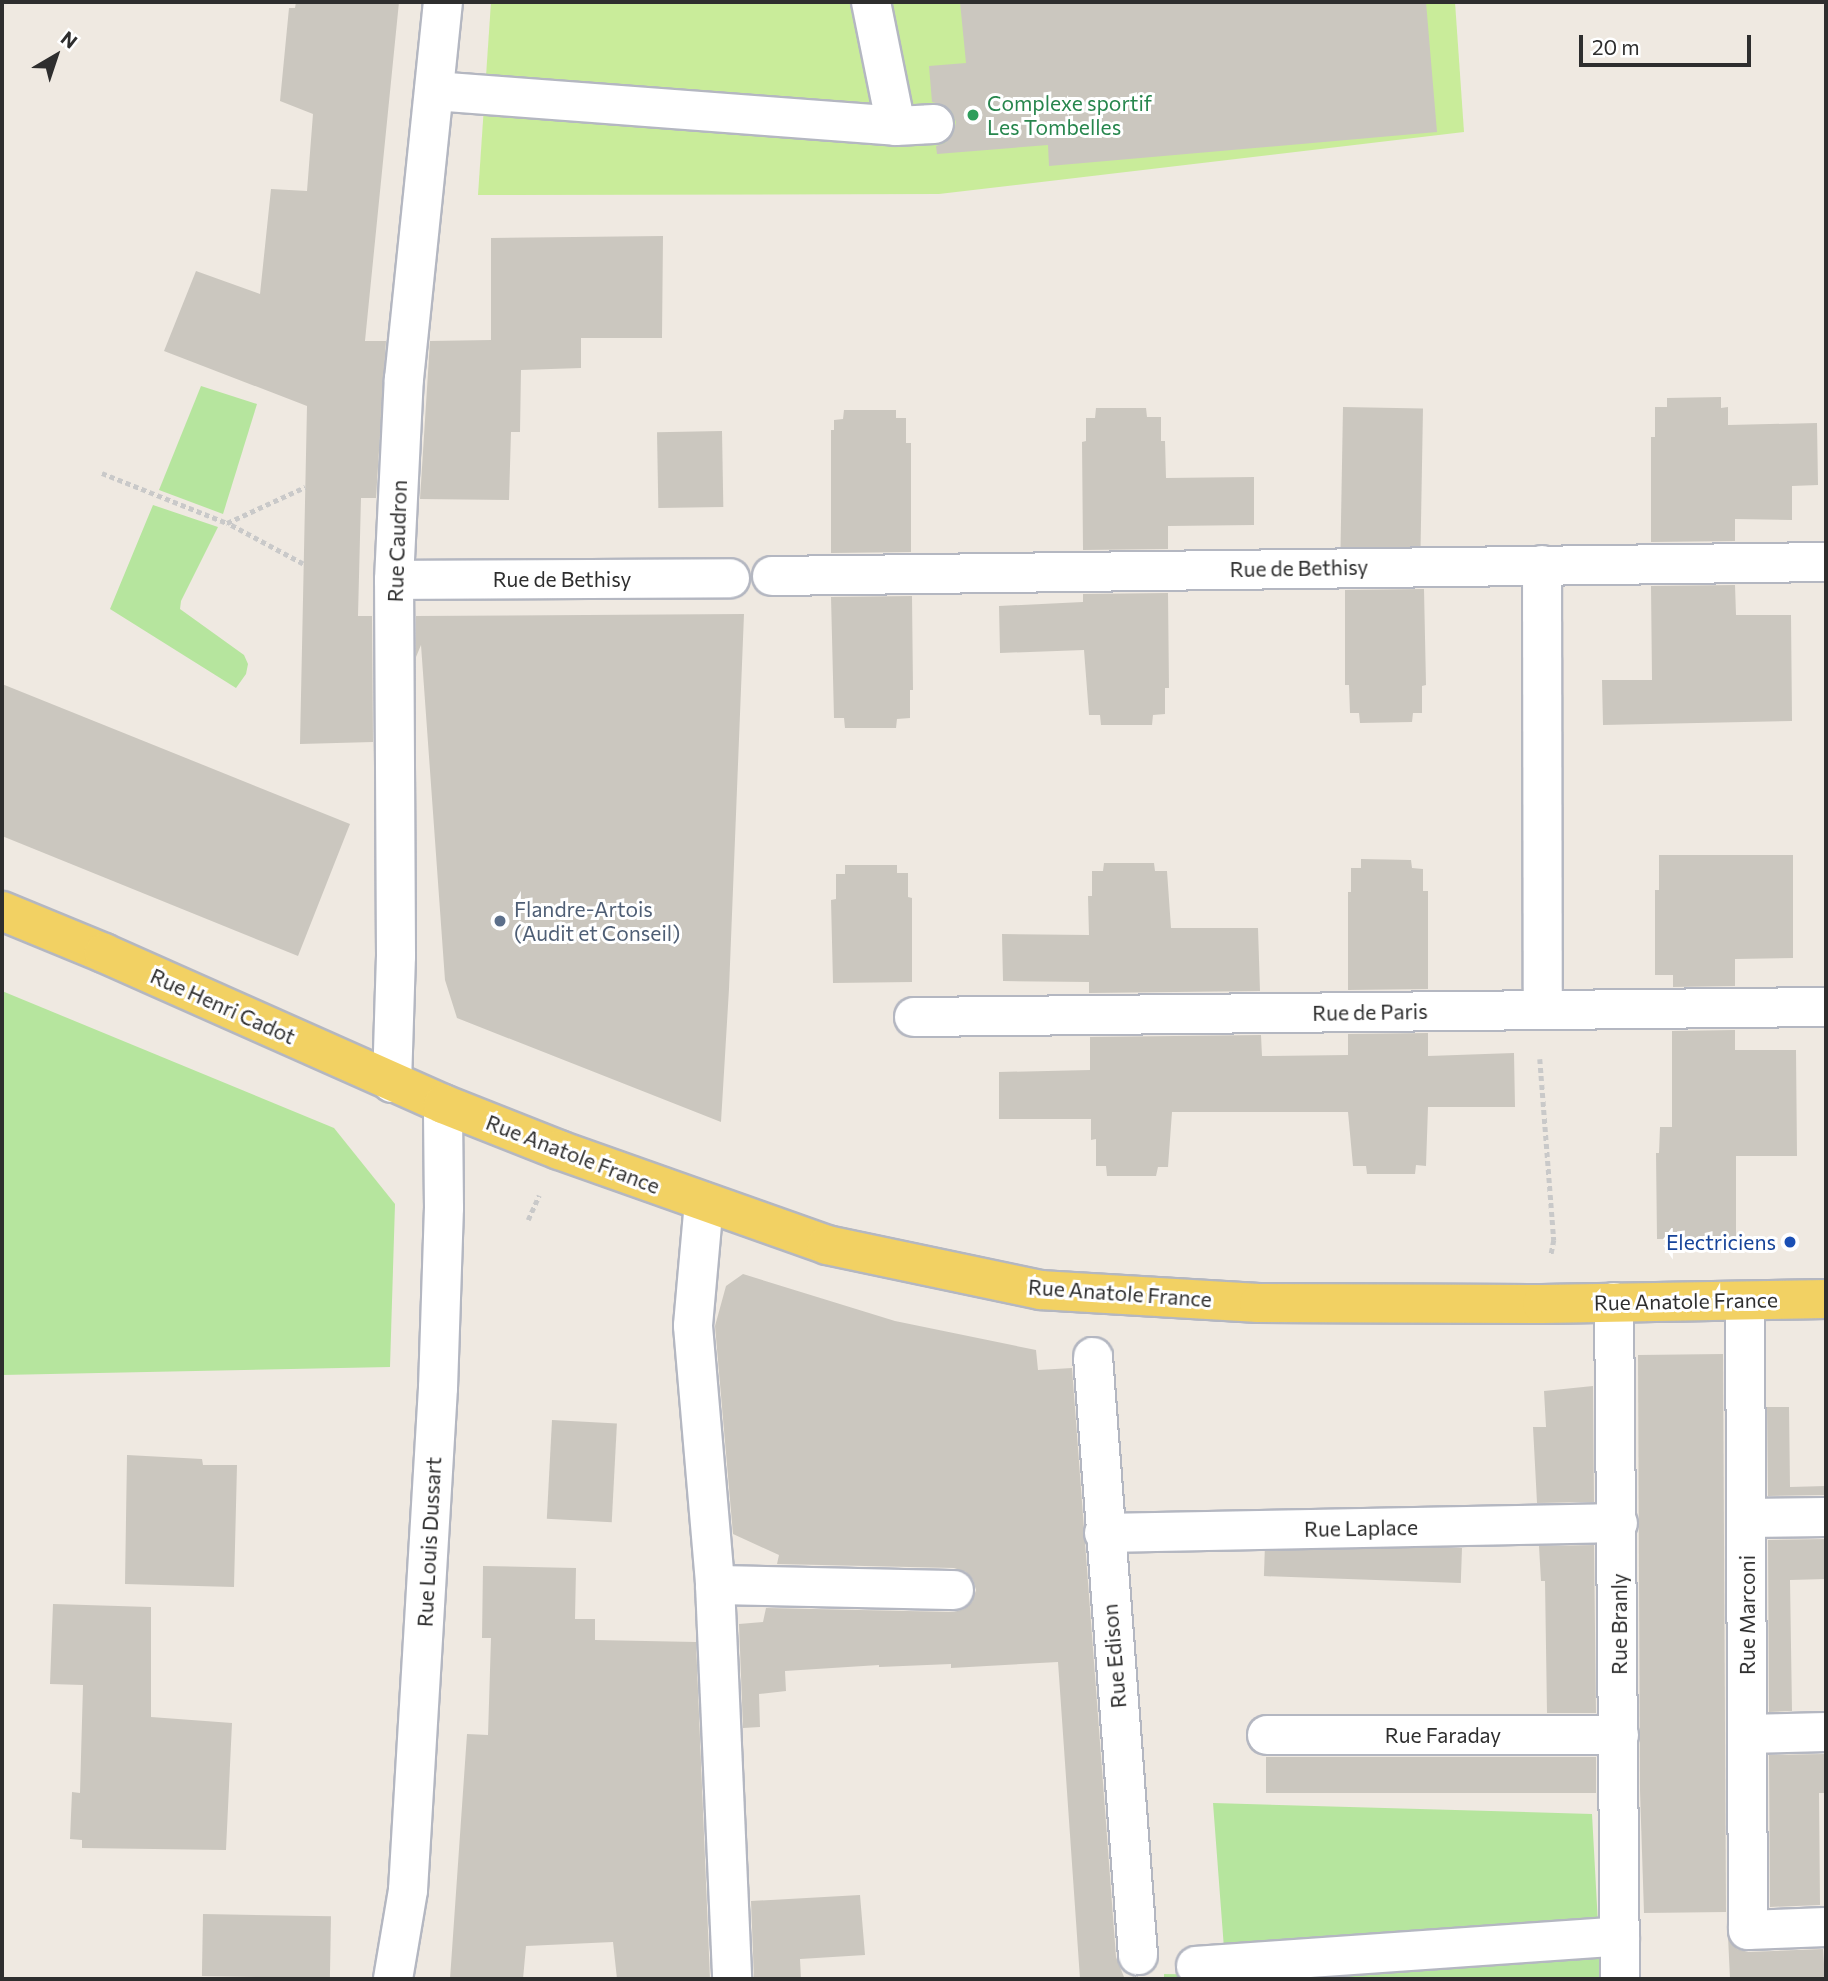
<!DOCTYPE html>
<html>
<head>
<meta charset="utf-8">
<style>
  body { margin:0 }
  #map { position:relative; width:1828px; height:1981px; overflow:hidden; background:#efe9e1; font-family:Commissioner,sans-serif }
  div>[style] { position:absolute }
  .green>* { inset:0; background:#b6e59e }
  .pitch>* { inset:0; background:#c9ec9a }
  .building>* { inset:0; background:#cbc7bf; transform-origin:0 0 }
  .path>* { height:4.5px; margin-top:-2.25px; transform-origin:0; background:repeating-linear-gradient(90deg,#c9c9c9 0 5px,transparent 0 8.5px) }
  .roads { filter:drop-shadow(2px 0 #b4b7c1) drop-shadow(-2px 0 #b4b7c1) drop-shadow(0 2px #b4b7c1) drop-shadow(0 -2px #b4b7c1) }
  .minor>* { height:38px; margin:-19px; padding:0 19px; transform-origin:19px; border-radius:19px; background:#fff }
  .major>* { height:38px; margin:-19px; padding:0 19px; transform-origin:19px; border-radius:19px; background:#f2d163 }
  .dots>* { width:19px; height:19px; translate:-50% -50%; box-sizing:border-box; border:4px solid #fff; border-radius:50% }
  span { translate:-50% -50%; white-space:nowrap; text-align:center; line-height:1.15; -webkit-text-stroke:6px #fff; paint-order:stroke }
  .leisure-label { font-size:21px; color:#27864d }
  .left { translate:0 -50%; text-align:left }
  .street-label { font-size:21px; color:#2e2e2e }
  .service-label { font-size:21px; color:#4e5e75 }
  .transit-label { font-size:21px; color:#164399 }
  .right { translate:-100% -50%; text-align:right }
  .frame { position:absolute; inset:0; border:4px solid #2e2e2e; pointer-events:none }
  .north { position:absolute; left:21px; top:21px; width:70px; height:70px; -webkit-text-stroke:5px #fff; paint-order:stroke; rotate:39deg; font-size:19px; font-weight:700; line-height:28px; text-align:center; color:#2e2e2e }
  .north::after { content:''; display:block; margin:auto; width:24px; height:32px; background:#2e2e2e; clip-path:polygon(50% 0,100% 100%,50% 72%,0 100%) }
  .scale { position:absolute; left:1579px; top:35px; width:172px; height:32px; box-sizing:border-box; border:4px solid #2e2e2e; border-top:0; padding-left:9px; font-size:21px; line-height:24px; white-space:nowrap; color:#2e2e2e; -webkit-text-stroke:5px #fff; paint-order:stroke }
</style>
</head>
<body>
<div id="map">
  <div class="green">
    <div style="clip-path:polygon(201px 386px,257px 404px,223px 514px,159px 490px)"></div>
    <div style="clip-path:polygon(153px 505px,218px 527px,181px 601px,180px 609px,244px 655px,248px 664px,246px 674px,236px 688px,110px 609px)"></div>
    <div style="clip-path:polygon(2px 991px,334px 1128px,395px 1204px,390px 1367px,2px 1375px)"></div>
    <div style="clip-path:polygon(1213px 1803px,1592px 1814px,1601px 1979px,1164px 1979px,1164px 1974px,1226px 1975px)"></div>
  </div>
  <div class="pitch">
    <div style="clip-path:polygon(491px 2px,1455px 2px,1464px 132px,939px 194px,478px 195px)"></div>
  </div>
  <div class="building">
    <div style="clip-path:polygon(296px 2px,399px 2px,365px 341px,386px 341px,376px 498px,361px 498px,358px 616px,372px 616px,373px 742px,300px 744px,307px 406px,164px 351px,196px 271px,260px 294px,271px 189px,307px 191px,313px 114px,280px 101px,289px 8px,295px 8px)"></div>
    <div style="clip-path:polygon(960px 2px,1426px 2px,1437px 132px,1049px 166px,1048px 145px,937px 154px,936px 146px,945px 143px,953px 134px,956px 122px,952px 112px,944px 105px,932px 102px,929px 66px,966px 63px)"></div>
    <div style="clip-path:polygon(663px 236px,662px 338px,581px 338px,581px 368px,521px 370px,520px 432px,511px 432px,509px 500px,420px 499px,430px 341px,491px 340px,491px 238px)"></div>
    <div style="clip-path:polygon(1721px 397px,1721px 408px,1728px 407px,1728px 425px,1817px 423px,1818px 485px,1792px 486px,1792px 520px,1735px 519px,1735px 541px,1651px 542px,1651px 437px,1655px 437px,1655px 407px,1667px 407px,1667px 398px)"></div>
    <div style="left:1343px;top:407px;width:80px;height:140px;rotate:1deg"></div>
    <div style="clip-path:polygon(1096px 408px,1146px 408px,1147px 417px,1161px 417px,1161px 441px,1165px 441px,1166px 478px,1254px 477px,1254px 525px,1168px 526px,1168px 549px,1083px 550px,1082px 442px,1086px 441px,1086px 418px,1095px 418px)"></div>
    <div style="clip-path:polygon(844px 410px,896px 410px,896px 418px,906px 418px,906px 443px,911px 443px,911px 552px,831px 553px,831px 430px,834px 430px,834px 420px,843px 419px)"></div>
    <div style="left:722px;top:431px;width:76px;height:65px;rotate:89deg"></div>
    <div style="clip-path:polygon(1735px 585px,1736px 615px,1791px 615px,1792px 721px,1603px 725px,1602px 680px,1652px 680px,1651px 586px)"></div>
    <div style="clip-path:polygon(1424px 589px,1426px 685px,1422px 686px,1422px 713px,1413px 713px,1412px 722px,1360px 723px,1359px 713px,1350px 713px,1349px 685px,1345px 685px,1345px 590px)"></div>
    <div style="clip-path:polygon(1168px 593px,1169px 688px,1165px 688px,1165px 714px,1153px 715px,1152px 725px,1101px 725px,1100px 715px,1089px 715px,1084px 650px,1000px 653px,999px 606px,1083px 602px,1083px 594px)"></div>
    <div style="clip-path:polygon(912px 596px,913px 690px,910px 690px,910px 718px,897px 719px,896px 728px,845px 728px,844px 718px,834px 718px,831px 597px)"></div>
    <div style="clip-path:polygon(744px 614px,729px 989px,721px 1122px,457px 1018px,445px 980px,421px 645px,416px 657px,416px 616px)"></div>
    <div style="clip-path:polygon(2px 684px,350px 824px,298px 956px,2px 836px)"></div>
    <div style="clip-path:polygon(1659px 855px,1793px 855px,1793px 958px,1735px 959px,1735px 986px,1673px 987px,1673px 975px,1655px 975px,1655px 890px,1659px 890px)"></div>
    <div style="clip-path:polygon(1361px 859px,1411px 860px,1412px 868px,1423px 869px,1423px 891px,1428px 891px,1428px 989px,1348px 990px,1348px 892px,1351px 892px,1351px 868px,1361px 868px)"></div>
    <div style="clip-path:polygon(1104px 863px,1154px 863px,1155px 871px,1167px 871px,1171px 928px,1258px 928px,1260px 991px,1089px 993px,1089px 982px,1003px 981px,1002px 934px,1089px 935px,1088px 896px,1092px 896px,1092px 871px,1103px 871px)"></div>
    <div style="clip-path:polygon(845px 865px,897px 865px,897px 873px,908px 873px,908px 897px,912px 898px,912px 982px,833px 983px,831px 900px,836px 899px,836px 874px,845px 874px)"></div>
    <div style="clip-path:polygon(1735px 1030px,1735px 1050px,1796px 1050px,1797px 1156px,1736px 1156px,1736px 1238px,1657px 1239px,1656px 1153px,1659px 1153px,1660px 1127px,1672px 1127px,1672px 1031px)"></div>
    <div style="clip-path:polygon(1428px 1033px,1428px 1056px,1514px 1053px,1515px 1107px,1428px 1107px,1426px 1166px,1416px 1165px,1415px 1174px,1367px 1174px,1366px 1166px,1353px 1166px,1348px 1112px,1172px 1112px,1168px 1167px,1158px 1167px,1156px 1176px,1107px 1176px,1106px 1166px,1096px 1166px,1096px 1139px,1091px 1140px,1091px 1119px,999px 1119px,999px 1072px,1090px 1070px,1090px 1037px,1261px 1035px,1262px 1056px,1348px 1055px,1348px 1034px)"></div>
    <div style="clip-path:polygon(743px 1274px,895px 1321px,1036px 1350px,1038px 1370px,1072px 1368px,1116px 1957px,1124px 1977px,1080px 1979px,1058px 1662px,951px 1668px,951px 1664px,879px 1667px,879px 1665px,785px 1671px,786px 1691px,759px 1694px,760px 1727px,743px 1728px,739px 1624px,763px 1622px,766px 1608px,954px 1612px,964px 1609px,972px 1602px,976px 1590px,973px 1580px,966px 1572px,954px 1568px,777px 1564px,779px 1555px,733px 1534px,715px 1326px,726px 1286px)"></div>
    <div style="clip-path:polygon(1723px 1354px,1726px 1912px,1644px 1913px,1640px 1791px,1638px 1355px)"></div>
    <div style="clip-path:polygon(1593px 1386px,1594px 1502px,1537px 1503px,1533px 1427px,1546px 1427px,1544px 1391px)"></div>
    <div style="clip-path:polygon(1767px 1407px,1789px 1407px,1790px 1487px,1826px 1486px,1826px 1495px,1768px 1496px)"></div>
    <div style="left:552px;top:1420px;width:65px;height:99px;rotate:3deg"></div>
    <div style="clip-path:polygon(127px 1455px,202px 1459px,203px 1465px,237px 1465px,234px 1587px,125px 1584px)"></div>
    <div style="clip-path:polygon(1826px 1539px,1826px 1579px,1790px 1580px,1792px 1711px,1769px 1712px,1768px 1540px)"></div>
    <div style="clip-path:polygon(1594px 1545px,1596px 1713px,1547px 1713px,1545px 1581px,1541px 1581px,1539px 1546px)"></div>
    <div style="left:1462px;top:1548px;width:35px;height:197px;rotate:92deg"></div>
    <div style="clip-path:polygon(483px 1566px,576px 1568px,575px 1619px,595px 1619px,595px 1640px,696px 1642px,710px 1979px,617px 1979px,613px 1942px,526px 1946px,523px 1979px,450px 1979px,467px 1734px,488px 1735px,491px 1638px,482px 1638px)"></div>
    <div style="clip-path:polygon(53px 1604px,151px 1607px,151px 1717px,232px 1723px,226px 1850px,82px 1848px,82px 1840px,70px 1839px,72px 1792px,80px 1793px,83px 1685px,50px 1684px)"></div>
    <div style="clip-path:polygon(1826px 1754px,1826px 1793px,1819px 1793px,1820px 1905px,1770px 1907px,1769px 1755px)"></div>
    <div style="left:1266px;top:1757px;width:330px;height:36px"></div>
    <div style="clip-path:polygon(860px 1895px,865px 1955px,800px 1959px,801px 1979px,754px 1979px,751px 1901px)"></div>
    <div style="left:203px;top:1914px;width:128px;height:62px;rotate:1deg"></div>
    <div style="clip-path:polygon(1728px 1936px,1737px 1949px,1748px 1952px,1823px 1949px,1825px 1979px,1730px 1979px)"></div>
  </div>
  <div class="path">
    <div style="left:102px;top:473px;width:135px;rotate:21.8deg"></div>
    <div style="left:303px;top:564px;width:86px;rotate:-151.7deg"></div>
    <div style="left:227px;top:523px;width:86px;rotate:-24.8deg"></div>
    <div style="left:1540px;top:1059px;width:182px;rotate:85.6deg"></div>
    <div style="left:1554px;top:1240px;width:16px;rotate:101deg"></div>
    <div style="left:528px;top:1220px;width:27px;rotate:-66deg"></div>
  </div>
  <div class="roads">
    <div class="minor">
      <div style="left:871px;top:2px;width:126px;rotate:78.6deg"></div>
      <div style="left:434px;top:91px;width:463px;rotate:4.3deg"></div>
      <div style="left:896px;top:126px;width:38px;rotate:-3deg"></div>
      <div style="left:1542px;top:565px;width:444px;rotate:89.9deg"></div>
      <div style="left:772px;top:576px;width:1054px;rotate:-0.76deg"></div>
      <div style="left:394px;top:580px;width:336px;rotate:-0.3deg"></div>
      <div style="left:914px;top:1017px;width:912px;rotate:-0.63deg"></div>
      <div style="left:392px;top:1083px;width:127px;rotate:-88.2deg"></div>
      <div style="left:396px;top:956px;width:376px;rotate:-90.3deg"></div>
      <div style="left:394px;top:580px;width:201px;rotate:-87.2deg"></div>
      <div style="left:404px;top:379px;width:379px;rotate:-84.1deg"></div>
      <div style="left:704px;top:1202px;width:124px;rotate:95.1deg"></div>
      <div style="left:693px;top:1326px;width:260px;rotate:85.1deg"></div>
      <div style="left:715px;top:1585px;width:394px;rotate:87.5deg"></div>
      <div style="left:1745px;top:1301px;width:629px;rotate:89.73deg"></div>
      <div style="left:1748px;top:1930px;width:78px;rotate:-2.2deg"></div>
      <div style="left:1614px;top:1302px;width:677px;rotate:89.49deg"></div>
      <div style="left:1093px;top:1357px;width:600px;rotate:85.7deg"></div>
      <div style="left:1747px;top:1518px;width:79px;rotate:-0.7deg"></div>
      <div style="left:1104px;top:1533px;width:514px;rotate:-1.11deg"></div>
      <div style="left:715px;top:1585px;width:239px;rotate:1.2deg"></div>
      <div style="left:1747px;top:1734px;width:79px;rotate:-1.5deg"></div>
      <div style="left:1267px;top:1735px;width:352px"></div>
      <div style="left:1196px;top:1966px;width:425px;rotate:-4deg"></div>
      <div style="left:393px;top:1979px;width:90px;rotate:-80.4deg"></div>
      <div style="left:408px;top:1890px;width:503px;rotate:-86.58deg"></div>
      <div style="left:438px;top:1388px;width:180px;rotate:-88.1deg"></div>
      <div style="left:444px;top:1208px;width:104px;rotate:-90.6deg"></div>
    </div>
    <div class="major">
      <div style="left:2px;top:911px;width:110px;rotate:22.4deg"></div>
      <div style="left:104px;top:953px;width:371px;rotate:24deg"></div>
      <div style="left:443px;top:1104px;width:125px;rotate:21.6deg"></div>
      <div style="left:559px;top:1150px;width:284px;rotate:19.5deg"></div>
      <div style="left:827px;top:1245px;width:218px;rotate:11.9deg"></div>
      <div style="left:1040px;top:1290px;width:219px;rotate:3.4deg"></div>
      <div style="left:1259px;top:1303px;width:283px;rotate:0.2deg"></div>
      <div style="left:1542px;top:1304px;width:284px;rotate:-1deg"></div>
    </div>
  </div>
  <div class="dots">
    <div style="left:973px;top:115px;background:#2e9e5b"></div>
    <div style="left:500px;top:921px;background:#5c6f8a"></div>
    <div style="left:1790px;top:1242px;background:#1a4fb4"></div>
  </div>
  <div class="leisure-label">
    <span class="left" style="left:987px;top:115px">Complexe sportif<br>Les Tombelles</span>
  </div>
  <div class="street-label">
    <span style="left:397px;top:541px;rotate:-88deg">Rue Caudron</span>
    <span style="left:1299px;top:568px;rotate:-1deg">Rue de Bethisy</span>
    <span style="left:562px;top:579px">Rue de Bethisy</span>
    <span style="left:223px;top:1006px;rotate:24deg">Rue Henri Cadot</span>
    <span style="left:1370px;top:1012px;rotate:-1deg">Rue de Paris</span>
    <span style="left:573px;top:1154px;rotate:21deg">Rue Anatole France</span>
    <span style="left:1120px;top:1293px;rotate:4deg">Rue Anatole France</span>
    <span style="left:1686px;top:1301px;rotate:-1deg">Rue Anatole France</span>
    <span style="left:1361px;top:1528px;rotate:-1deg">Rue Laplace</span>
    <span style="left:429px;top:1542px;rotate:-87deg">Rue Louis Dussart</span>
    <span style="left:1747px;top:1615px;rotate:-90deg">Rue Marconi</span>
    <span style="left:1619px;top:1624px;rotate:-90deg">Rue Branly</span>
    <span style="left:1114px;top:1656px;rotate:-95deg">Rue Edison</span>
    <span style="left:1443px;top:1735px">Rue Faraday</span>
  </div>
  <div class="service-label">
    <span class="left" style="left:514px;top:921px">Flandre-Artois<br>(Audit et Conseil)</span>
  </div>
  <div class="transit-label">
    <span class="right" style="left:1776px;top:1242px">Electriciens</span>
  </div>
  <div class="frame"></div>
  <div class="north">N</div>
  <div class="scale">20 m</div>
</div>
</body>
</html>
